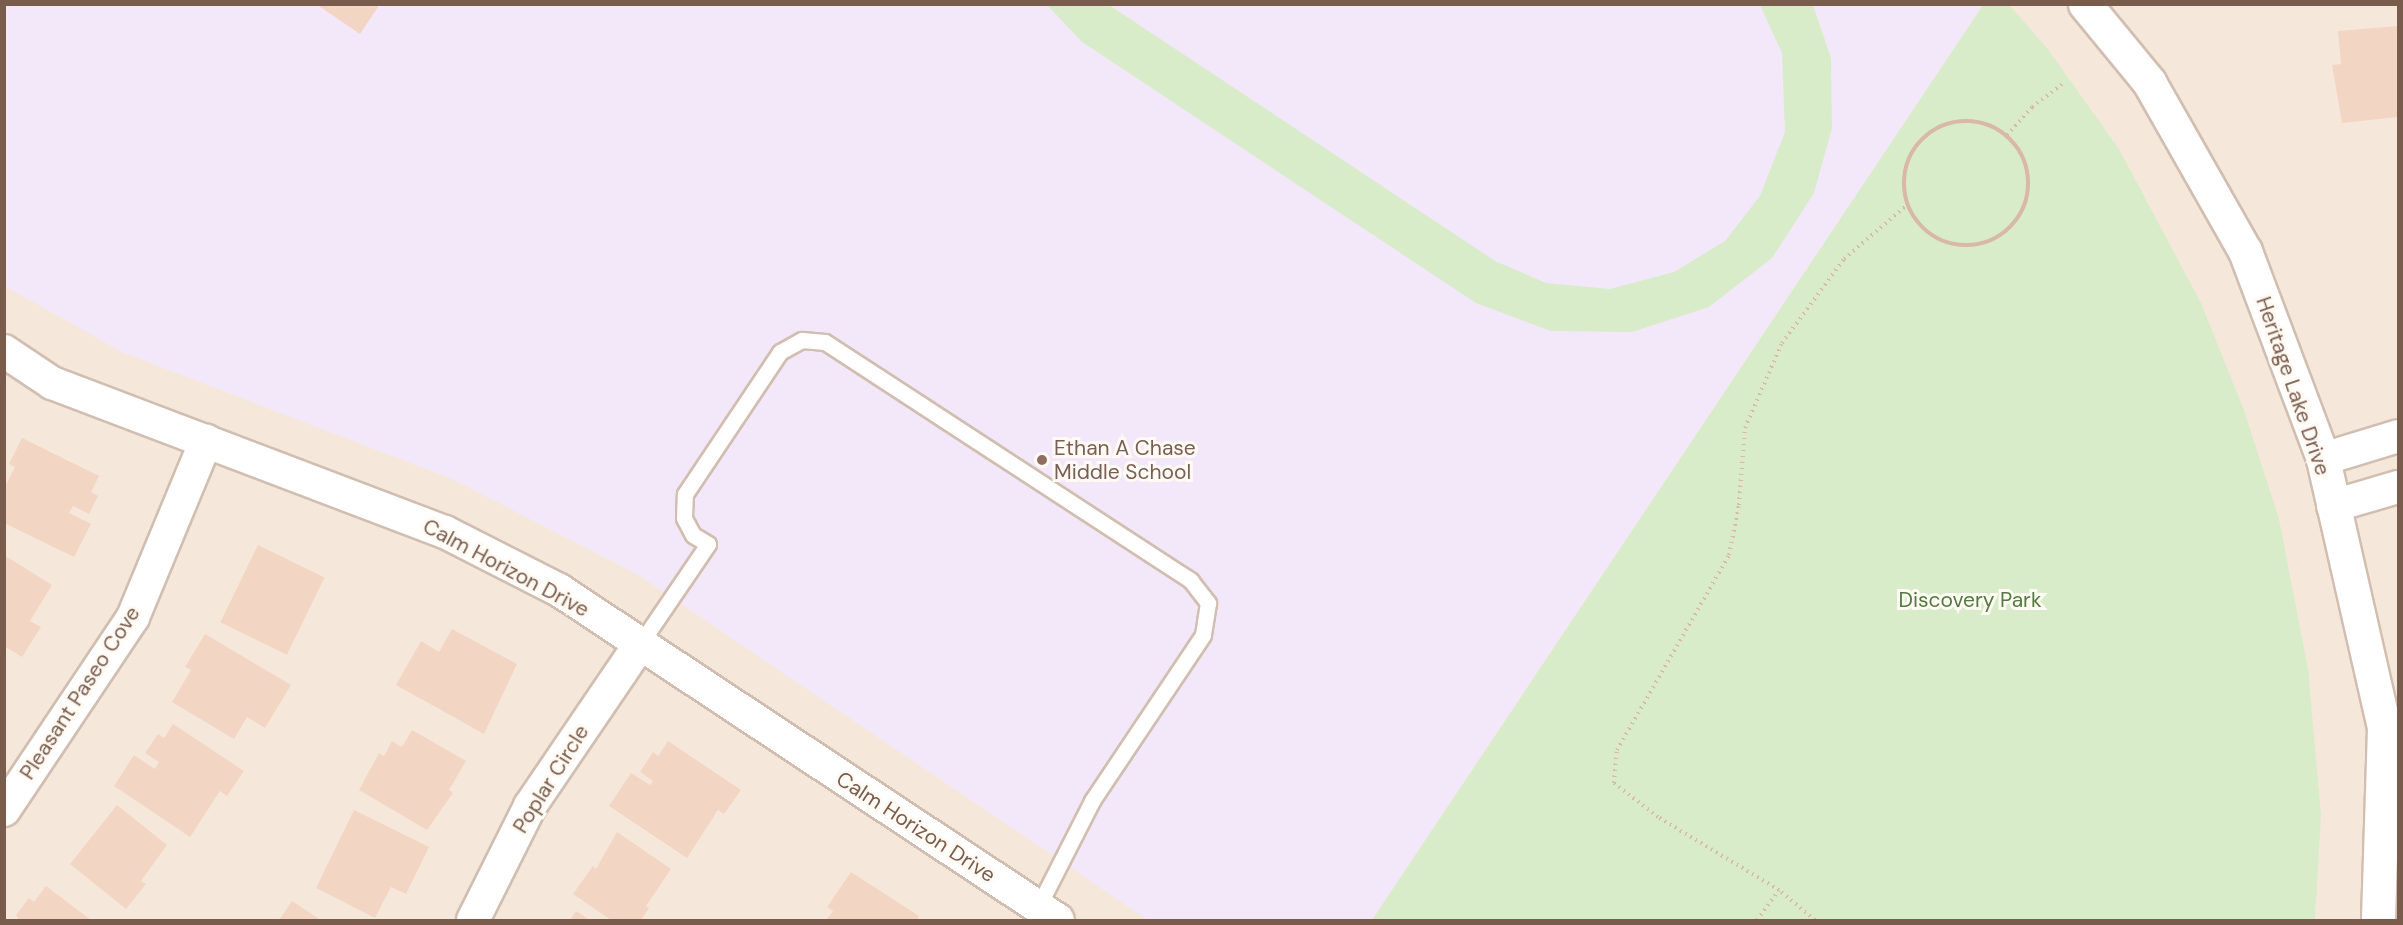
<!DOCTYPE html>
<html>
<head>
<meta charset="utf-8">
<style>
  body { margin:0 }
  #map { position:relative; width:2403px; height:925px; overflow:hidden; background:#fdf6ec; font-family:"DM Sans",sans-serif }
  div>[style] { position:absolute }
  .residential>* { inset:0; background:#f5e8da; transform-origin:0 0 }
  .education>* { inset:0; background:#f3e8fa }
  .green>* { inset:0; background:#d8ecc9 }
  .building>* { inset:0; background:#f3d5c3; transform-origin:0 0 }
  .path>* { height:4px; margin-top:-2px; transform-origin:0; background:repeating-linear-gradient(90deg,#d9b8a5 0 1.5px,transparent 0 6px) }
  .path>.ring { margin:-2px; padding:0; box-sizing:content-box; background:none; border:4px solid #d9b8a5; border-radius:50% }
  .roads { filter:drop-shadow(2px 0 #d1beb0) drop-shadow(-2px 0 #d1beb0) drop-shadow(0 2px #d1beb0) drop-shadow(0 -2px #d1beb0) }
  .lane>* { height:15px; margin:-7.5px; padding:0 7.5px; transform-origin:7.5px; border-radius:7.5px; background:#fff }
  .street>* { height:32px; margin:-16px; padding:0 16px; transform-origin:16px; border-radius:16px; background:#fff }
  .secondary>* { height:33px; margin:-16.5px; padding:0 16.5px; transform-origin:16.5px; border-radius:16.5px; background:#fff }
  .dots>* { width:16px; height:16px; translate:-50% -50%; box-sizing:border-box; border:3px solid #fffaf3; border-radius:50% }
  span { translate:-50% -50%; white-space:nowrap; text-align:center; line-height:1.15; -webkit-text-stroke:6px #fffaf3; paint-order:stroke }
  .street-label { font-size:21px; color:#7a5c4d }
  .education-label { font-size:21px; color:#785e54 }
  .left { translate:0 -50%; text-align:left }
  .park-label { font-size:21px; color:#537a41 }
  .frame { position:absolute; inset:0; border:6px solid #7a5c4d; pointer-events:none }
</style>
</head>
<body>
<div id="map">
  <div class="residential">
    <div style="left:5px;top:5px;width:2393px;height:915px"></div>
  </div>
  <div class="education">
    <div style="clip-path:polygon(4px 5px,1983px 5px,1372px 920px,1148px 920px,637px 574px,452px 479px,122px 352px,5px 286px)"></div>
  </div>
  <div class="green">
    <div style="clip-path:polygon(1047px 5px,1109px 5px,1495px 261px,1546px 283px,1610px 289px,1674px 272px,1725px 241px,1760px 196px,1785px 132px,1782px 53px,1760px 5px,1813px 5px,1831px 58px,1832px 128px,1814px 193px,1772px 258px,1709px 307px,1632px 332px,1551px 331px,1476px 303px,1082px 42px)"></div>
    <div style="clip-path:polygon(1983px 5px,2009px 5px,2047px 48px,2119px 149px,2201px 303px,2244px 410px,2279px 519px,2308px 669px,2321px 815px,2315px 920px,1372px 920px)"></div>
  </div>
  <div class="building">
    <div style="clip-path:polygon(316px 4px,380px 4px,360px 34px)"></div>
    <div style="clip-path:polygon(2398px 26px,2398px 117px,2342px 123px,2332px 65px,2341px 64px,2338px 31px)"></div>
    <div style="clip-path:polygon(22px 438px,99px 476px,91px 492px,98px 496px,89px 514px,73px 506px,69px 513px,91px 524px,74px 557px,4px 523px,4px 489px,15px 467px,9px 464px)"></div>
    <div style="left:258px;top:545px;width:74px;height:86px;rotate:26deg"></div>
    <div style="clip-path:polygon(4px 555px,52px 585px,30px 621px,41px 627px,22px 657px,4px 646px)"></div>
    <div style="clip-path:polygon(452px 629px,517px 664px,484px 734px,396px 685px,421px 641px,439px 652px)"></div>
    <div style="clip-path:polygon(205px 634px,291px 685px,265px 728px,247px 717px,234px 739px,172px 702px,191px 670px,185px 667px)"></div>
    <div style="clip-path:polygon(173px 724px,244px 771px,227px 796px,220px 791px,190px 837px,114px 786px,134px 755px,155px 769px,159px 762px,145px 753px,158px 734px,164px 738px)"></div>
    <div style="clip-path:polygon(412px 730px,466px 761px,449px 790px,453px 793px,427px 830px,359px 790px,379px 753px,384px 756px,392px 741px,402px 747px)"></div>
    <div style="clip-path:polygon(668px 741px,741px 790px,724px 814px,718px 810px,687px 858px,609px 806px,631px 773px,650px 785px,653px 781px,640px 772px,653px 752px,658px 756px)"></div>
    <div style="clip-path:polygon(117px 805px,167px 845px,141px 881px,146px 884px,126px 909px,70px 864px)"></div>
    <div style="clip-path:polygon(354px 810px,429px 847px,406px 894px,391px 887px,375px 918px,316px 888px)"></div>
    <div style="clip-path:polygon(617px 832px,671px 869px,646px 906px,649px 908px,641px 920px,611px 920px,573px 894px,593px 866px,596px 869px)"></div>
    <div style="clip-path:polygon(851px 872px,919px 916px,916px 920px,826px 920px,833px 911px,827px 907px)"></div>
    <div style="clip-path:polygon(46px 886px,91px 920px,19px 920px,16px 915px,29px 898px,34px 902px)"></div>
    <div style="clip-path:polygon(292px 901px,321px 920px,279px 920px)"></div>
    <div style="clip-path:polygon(576px 911px,590px 920px,570px 920px)"></div>
  </div>
  <div class="path">
    <div class="ring" style="left:1904px;top:121px;width:120px;height:120px"></div>
    <div style="left:2007px;top:135px;width:38px;rotate:-48deg"></div>
    <div style="left:2032px;top:107px;width:41px;rotate:-37.1deg"></div>
    <div style="left:1757px;top:920px;width:37px;rotate:-54deg"></div>
    <div style="left:1815px;top:920px;width:47px;rotate:-140.2deg"></div>
    <div style="left:1779px;top:890px;width:141px;rotate:-148.9deg"></div>
    <div style="left:1658px;top:817px;width:56px;rotate:-142.3deg"></div>
    <div style="left:1614px;top:783px;width:33px;rotate:-85deg"></div>
    <div style="left:1617px;top:750px;width:225px;rotate:-60.1deg"></div>
    <div style="left:1729px;top:555px;width:51px;rotate:-78.7deg"></div>
    <div style="left:1739px;top:505px;width:77px;rotate:-85.5deg"></div>
    <div style="left:1745px;top:428px;width:93px;rotate:-66.5deg"></div>
    <div style="left:1782px;top:343px;width:104px;rotate:-53.6deg"></div>
    <div style="left:1844px;top:259px;width:83px;rotate:-40.6deg"></div>
  </div>
  <div class="roads">
    <div class="lane">
      <div style="left:640px;top:644px;width:121px;rotate:-55.8deg"></div>
      <div style="left:708px;top:544px;width:17px;rotate:-149deg"></div>
      <div style="left:693px;top:535px;width:19px;rotate:-118deg"></div>
      <div style="left:684px;top:518px;width:24px;rotate:-88deg"></div>
      <div style="left:685px;top:494px;width:171px;rotate:-56.2deg"></div>
      <div style="left:780px;top:352px;width:25px;rotate:-29deg"></div>
      <div style="left:802px;top:340px;width:23px;rotate:5deg"></div>
      <div style="left:825px;top:342px;width:437px;rotate:33.1deg"></div>
      <div style="left:1191px;top:581px;width:28px;rotate:52deg"></div>
      <div style="left:1208px;top:603px;width:32px;rotate:99deg"></div>
      <div style="left:1203px;top:635px;width:200px;rotate:123.8deg"></div>
      <div style="left:1092px;top:801px;width:119px;rotate:117deg"></div>
    </div>
    <div class="street">
      <div style="left:4px;top:351px;width:58px;rotate:33.7deg"></div>
      <div style="left:52px;top:383px;width:420px;rotate:20.8deg"></div>
      <div style="left:445px;top:532px;width:128px;rotate:27deg"></div>
      <div style="left:559px;top:590px;width:598px;rotate:33.48deg"></div>
      <div style="left:2323px;top:459px;width:78px;rotate:-17deg"></div>
      <div style="left:2333px;top:506px;width:68px;rotate:-16.3deg"></div>
      <div style="left:4px;top:810px;width:232px;rotate:-56.2deg"></div>
      <div style="left:133px;top:617px;width:191px;rotate:-67.5deg"></div>
      <div style="left:473px;top:920px;width:127px;rotate:-63.4deg"></div>
      <div style="left:530px;top:806px;width:196px;rotate:-55.8deg"></div>
    </div>
    <div class="secondary">
      <div style="left:2085px;top:4px;width:101px;rotate:50.6deg"></div>
      <div style="left:2149px;top:82px;width:194px;rotate:60.4deg"></div>
      <div style="left:2245px;top:251px;width:222px;rotate:69.4deg"></div>
      <div style="left:2323px;top:459px;width:275px;rotate:77.2deg"></div>
      <div style="left:2384px;top:727px;width:193px;rotate:91.8deg"></div>
    </div>
  </div>
  <div class="dots">
    <div style="left:1042px;top:460px;background:#8d6e63"></div>
  </div>
  <div class="street-label">
    <span style="left:2293px;top:386px;rotate:71deg">Heritage Lake Drive</span>
    <span style="left:506px;top:568px;rotate:28deg">Calm Horizon Drive</span>
    <span style="left:80px;top:693px;rotate:-57deg">Pleasant Paseo Cove</span>
    <span style="left:551px;top:779px;rotate:-58deg">Poplar Circle</span>
    <span style="left:916px;top:827px;rotate:33deg">Calm Horizon Drive</span>
  </div>
  <div class="education-label">
    <span class="left" style="left:1054px;top:460px">Ethan A Chase<br>Middle School</span>
  </div>
  <div class="park-label">
    <span style="left:1970px;top:600px">Discovery Park</span>
  </div>
  <div class="frame"></div>
</div>
</body>
</html>
